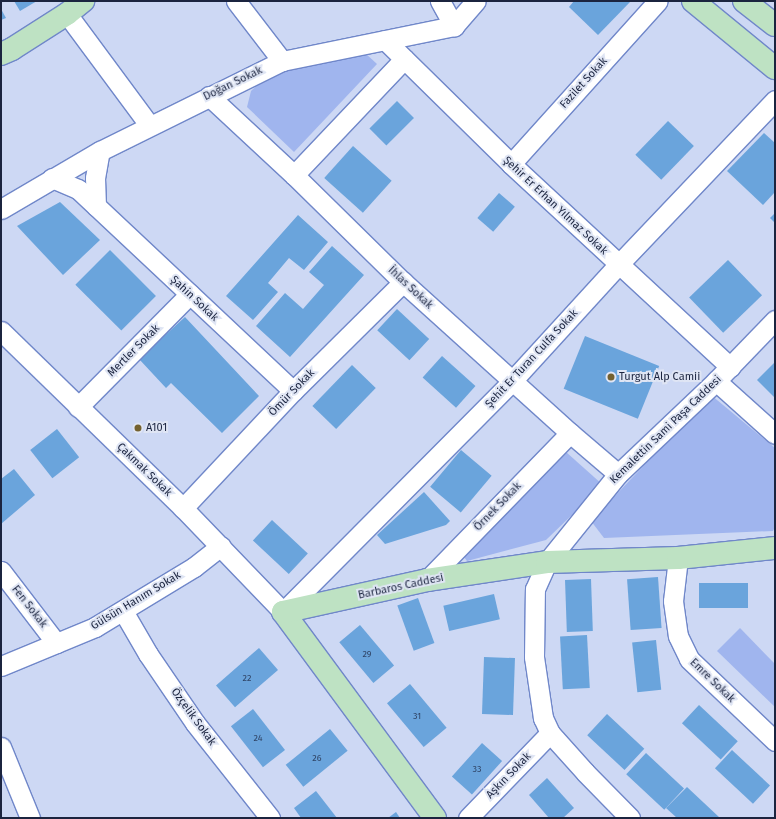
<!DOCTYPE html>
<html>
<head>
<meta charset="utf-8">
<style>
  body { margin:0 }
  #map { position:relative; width:776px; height:819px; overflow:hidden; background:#cdd8f4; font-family:"Fira Sans",sans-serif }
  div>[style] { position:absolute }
  .green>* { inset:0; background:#a0b5ee }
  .building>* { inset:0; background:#6aa4dc; transform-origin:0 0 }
  .roads { filter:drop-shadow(1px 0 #7087c9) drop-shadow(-1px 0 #7087c9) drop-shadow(0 1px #7087c9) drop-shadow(0 -1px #7087c9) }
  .minor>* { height:19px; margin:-9.5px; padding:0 9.5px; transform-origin:9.5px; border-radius:9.5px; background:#fff }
  .major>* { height:22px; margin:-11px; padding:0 11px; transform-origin:11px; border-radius:11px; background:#bee2c3 }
  .dots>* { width:11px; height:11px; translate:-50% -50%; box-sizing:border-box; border:2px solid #dfe5f4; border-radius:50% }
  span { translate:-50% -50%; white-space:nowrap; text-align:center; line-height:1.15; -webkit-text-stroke:4px #dfe5f4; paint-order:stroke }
  .number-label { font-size:9px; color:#2f4466 }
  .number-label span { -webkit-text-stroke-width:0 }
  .street-label { font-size:11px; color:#1b243f }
  .poi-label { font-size:11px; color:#1b243f }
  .left { translate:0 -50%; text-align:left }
  .frame { position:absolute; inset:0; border:2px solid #1b243f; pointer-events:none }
</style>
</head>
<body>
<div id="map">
  <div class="green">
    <div style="clip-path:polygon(364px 52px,377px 64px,294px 152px,247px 107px,251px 91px,269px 74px)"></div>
    <div style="clip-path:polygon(711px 395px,775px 448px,775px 527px,773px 531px,604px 538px,591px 521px)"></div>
    <div style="clip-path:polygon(566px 452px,603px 485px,546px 540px,467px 561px,464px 557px)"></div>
    <div style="clip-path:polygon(740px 628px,775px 664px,775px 707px,717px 651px)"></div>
  </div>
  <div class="building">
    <div style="clip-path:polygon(14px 1px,37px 1px,20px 11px)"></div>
    <div style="clip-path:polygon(574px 1px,631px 1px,598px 35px,569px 7px)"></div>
    <div style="clip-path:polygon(1px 9px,6px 18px,1px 20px)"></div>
    <div style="left:397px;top:101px;width:24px;height:39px;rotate:45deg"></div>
    <div style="left:668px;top:121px;width:36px;height:47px;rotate:44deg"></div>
    <div style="clip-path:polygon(764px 133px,775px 143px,775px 192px,763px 205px,727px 171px)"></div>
    <div style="left:353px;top:146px;width:52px;height:43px;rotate:42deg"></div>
    <div style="left:499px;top:193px;width:21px;height:33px;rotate:41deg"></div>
    <div style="clip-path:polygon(60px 202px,100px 240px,63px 275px,17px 226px)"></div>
    <div style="clip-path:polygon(775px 213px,775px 223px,770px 218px)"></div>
    <div style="clip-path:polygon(298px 215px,328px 242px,304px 270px,289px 258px,268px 283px,278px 292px,253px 320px,226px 296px)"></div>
    <div style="clip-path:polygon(332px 246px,364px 275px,290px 357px,256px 326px,285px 293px,303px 309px,324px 285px,309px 272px)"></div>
    <div style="left:110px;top:250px;width:65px;height:49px;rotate:45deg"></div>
    <div style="left:728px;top:260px;width:49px;height:54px;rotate:46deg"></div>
    <div style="left:397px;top:309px;width:44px;height:29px;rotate:43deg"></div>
    <div style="clip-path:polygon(185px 317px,259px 396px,222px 433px,171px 383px,166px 388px,139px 359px)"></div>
    <div style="left:585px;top:336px;width:80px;height:57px;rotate:22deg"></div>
    <div style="left:442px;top:356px;width:45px;height:29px;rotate:42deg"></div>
    <div style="clip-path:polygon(775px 362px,775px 398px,757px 380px)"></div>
    <div style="left:352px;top:365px;width:33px;height:57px;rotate:44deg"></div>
    <div style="left:57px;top:429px;width:36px;height:34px;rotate:52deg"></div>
    <div style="left:461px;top:450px;width:40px;height:48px;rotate:40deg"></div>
    <div style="clip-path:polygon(14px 469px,35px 495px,1px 524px,1px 479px)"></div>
    <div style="clip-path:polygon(424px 492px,450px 521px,446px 525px,385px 544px,377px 535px)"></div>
    <div style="left:272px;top:520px;width:49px;height:28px;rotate:43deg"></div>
    <div style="left:658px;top:577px;width:51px;height:31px;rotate:86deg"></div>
    <div style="left:591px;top:579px;width:52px;height:26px;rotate:88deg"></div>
    <div style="left:699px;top:583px;width:49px;height:25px"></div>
    <div style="left:494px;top:594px;width:26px;height:52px;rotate:77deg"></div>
    <div style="left:418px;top:598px;width:48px;height:22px;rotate:70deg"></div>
    <div style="left:360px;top:625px;width:53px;height:27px;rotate:50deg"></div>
    <div style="left:587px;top:635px;width:53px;height:27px;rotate:87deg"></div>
    <div style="left:656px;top:640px;width:50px;height:24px;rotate:84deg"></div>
    <div style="left:259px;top:648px;width:29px;height:57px;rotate:49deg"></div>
    <div style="left:484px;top:657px;width:31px;height:57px;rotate:2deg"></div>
    <div style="left:410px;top:684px;width:57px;height:30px;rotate:50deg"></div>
    <div style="left:699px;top:705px;width:53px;height:25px;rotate:43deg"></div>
    <div style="left:253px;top:709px;width:52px;height:28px;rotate:52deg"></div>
    <div style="left:607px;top:714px;width:51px;height:29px;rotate:43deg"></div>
    <div style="left:330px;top:729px;width:28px;height:57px;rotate:51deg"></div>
    <div style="left:482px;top:743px;width:27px;height:45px;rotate:42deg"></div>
    <div style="left:732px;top:750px;width:52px;height:25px;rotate:43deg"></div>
    <div style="left:646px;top:753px;width:52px;height:29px;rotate:43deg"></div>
    <div style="clip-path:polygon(547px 778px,574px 808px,563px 818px,549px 818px,529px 795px)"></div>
    <div style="clip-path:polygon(687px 787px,720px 818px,677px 818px,666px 808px)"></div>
    <div style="clip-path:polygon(316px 791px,337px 818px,301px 818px,294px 808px)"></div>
    <div style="clip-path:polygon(396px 812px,400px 818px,388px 818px)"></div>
  </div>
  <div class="roads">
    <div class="minor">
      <div style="left:236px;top:1px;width:76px;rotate:52.5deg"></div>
      <div style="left:440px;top:1px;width:29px;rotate:61deg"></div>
      <div style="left:67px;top:14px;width:138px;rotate:53.5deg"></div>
      <div style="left:385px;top:40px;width:177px;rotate:44.5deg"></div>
      <div style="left:511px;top:164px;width:299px;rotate:42.8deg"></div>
      <div style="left:209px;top:96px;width:116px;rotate:42.9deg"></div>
      <div style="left:294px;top:175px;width:153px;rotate:44.5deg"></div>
      <div style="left:403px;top:282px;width:225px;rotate:42.1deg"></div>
      <div style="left:570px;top:433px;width:63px;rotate:40.5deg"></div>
      <div style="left:511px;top:164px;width:219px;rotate:-48deg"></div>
      <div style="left:294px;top:175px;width:160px;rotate:-46.5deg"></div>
      <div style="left:52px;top:178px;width:28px;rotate:23deg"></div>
      <div style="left:78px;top:189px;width:295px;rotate:43.2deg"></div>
      <div style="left:96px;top:206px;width:28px;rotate:-92deg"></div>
      <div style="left:95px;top:178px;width:27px;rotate:-80deg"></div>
      <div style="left:1px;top:209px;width:115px;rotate:-30.4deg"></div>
      <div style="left:100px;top:151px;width:203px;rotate:-26.3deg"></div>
      <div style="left:282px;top:61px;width:176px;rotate:-11.5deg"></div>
      <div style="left:454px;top:26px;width:33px;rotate:-49deg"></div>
      <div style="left:1px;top:331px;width:254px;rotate:44.2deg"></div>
      <div style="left:183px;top:508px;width:144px;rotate:46.1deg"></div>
      <div style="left:283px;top:612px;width:325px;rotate:-45.2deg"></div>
      <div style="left:512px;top:381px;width:157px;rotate:-47.6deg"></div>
      <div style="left:618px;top:265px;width:228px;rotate:-46.4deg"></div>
      <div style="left:716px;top:381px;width:79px;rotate:41.9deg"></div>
      <div style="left:78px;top:407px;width:159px;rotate:-45.3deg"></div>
      <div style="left:183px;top:508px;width:161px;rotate:-46.8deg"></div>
      <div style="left:293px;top:391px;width:155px;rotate:-44.7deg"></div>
      <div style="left:678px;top:558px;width:43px;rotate:96.6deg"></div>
      <div style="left:673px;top:601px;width:35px;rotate:82deg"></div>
      <div style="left:678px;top:636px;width:25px;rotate:64deg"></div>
      <div style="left:689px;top:659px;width:119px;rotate:43.6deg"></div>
      <div style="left:1px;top:571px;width:91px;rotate:52.6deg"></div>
      <div style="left:427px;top:580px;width:205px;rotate:-45.8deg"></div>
      <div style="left:123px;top:611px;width:50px;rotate:59.8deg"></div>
      <div style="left:148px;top:654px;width:83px;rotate:55.7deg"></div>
      <div style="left:195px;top:723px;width:121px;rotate:51.7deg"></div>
      <div style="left:1px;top:666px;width:102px;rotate:-22.5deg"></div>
      <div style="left:95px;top:627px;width:116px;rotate:-31.2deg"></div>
      <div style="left:194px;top:567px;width:34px;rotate:-38deg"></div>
      <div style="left:1px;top:747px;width:77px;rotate:67.8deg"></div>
      <div style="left:468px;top:818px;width:118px;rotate:-46deg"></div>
      <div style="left:630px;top:818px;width:64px;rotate:-134.4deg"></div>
      <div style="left:585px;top:772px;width:52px;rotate:-131.9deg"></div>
      <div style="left:550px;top:733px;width:17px;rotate:-115deg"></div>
      <div style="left:543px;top:718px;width:62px;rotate:-98.4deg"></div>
      <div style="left:534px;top:657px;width:68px;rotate:-89.2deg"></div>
      <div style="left:535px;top:589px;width:30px;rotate:-66deg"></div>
      <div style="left:547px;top:562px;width:113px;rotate:-51.1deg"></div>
      <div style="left:618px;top:474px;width:135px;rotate:-43.5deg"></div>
      <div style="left:716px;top:381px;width:85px;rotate:-46deg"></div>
    </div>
    <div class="major">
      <div style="left:693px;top:1px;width:106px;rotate:39.3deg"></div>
      <div style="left:744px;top:1px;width:39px;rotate:38deg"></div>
      <div style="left:1px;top:54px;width:12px;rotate:-24deg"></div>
      <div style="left:12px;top:49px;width:65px;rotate:-32.5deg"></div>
      <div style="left:67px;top:14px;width:21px;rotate:-39deg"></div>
      <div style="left:435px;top:818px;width:256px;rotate:-126.4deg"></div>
      <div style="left:283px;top:612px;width:148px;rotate:-12.5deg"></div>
      <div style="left:427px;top:580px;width:121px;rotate:-8.5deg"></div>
      <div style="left:547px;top:562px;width:131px;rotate:-1.7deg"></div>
      <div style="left:678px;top:558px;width:98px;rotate:-5.9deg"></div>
    </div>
  </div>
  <div class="dots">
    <div style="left:611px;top:377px;background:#74612f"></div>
    <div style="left:138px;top:428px;background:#74612f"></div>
  </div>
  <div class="number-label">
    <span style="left:367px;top:654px">29</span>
    <span style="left:247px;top:678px">22</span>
    <span style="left:417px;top:716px">31</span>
    <span style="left:258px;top:738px">24</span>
    <span style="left:317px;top:758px">26</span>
    <span style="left:477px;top:769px">33</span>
  </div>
  <div class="street-label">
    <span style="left:584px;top:83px;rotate:-48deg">Fazilet Sokak</span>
    <span style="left:233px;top:84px;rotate:-26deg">Doğan Sokak</span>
    <span style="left:555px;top:206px;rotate:43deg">Şehir Er Erhan Yılmaz Sokak</span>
    <span style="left:410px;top:288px;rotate:43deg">İhlas Sokak</span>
    <span style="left:194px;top:299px;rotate:43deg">Şahin Sokak</span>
    <span style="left:134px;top:351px;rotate:-45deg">Mertler Sokak</span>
    <span style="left:532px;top:359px;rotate:-47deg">Şehit Er Turan Culfa Sokak</span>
    <span style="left:292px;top:393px;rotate:-46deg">Ömür Sokak</span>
    <span style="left:666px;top:430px;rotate:-44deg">Kemalettin Sami Paşa Caddesi</span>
    <span style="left:144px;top:470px;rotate:44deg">Çakmak Sokak</span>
    <span style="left:498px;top:507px;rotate:-46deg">Örnek Sokak</span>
    <span style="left:401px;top:587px;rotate:-12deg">Barbaros Caddesi</span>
    <span style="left:136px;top:601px;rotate:-31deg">Gülsün Hanım Sokak</span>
    <span style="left:29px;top:607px;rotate:52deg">Fen Sokak</span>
    <span style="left:712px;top:681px;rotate:44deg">Emre Sokak</span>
    <span style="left:193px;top:717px;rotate:54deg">Özçelik Sokak</span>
    <span style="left:509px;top:776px;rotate:-46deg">Aşkın Sokak</span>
  </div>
  <div class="poi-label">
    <span class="left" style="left:619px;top:377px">Turgut Alp Camii</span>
    <span class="left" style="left:146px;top:428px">A101</span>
  </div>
  <div class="frame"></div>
</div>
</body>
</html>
